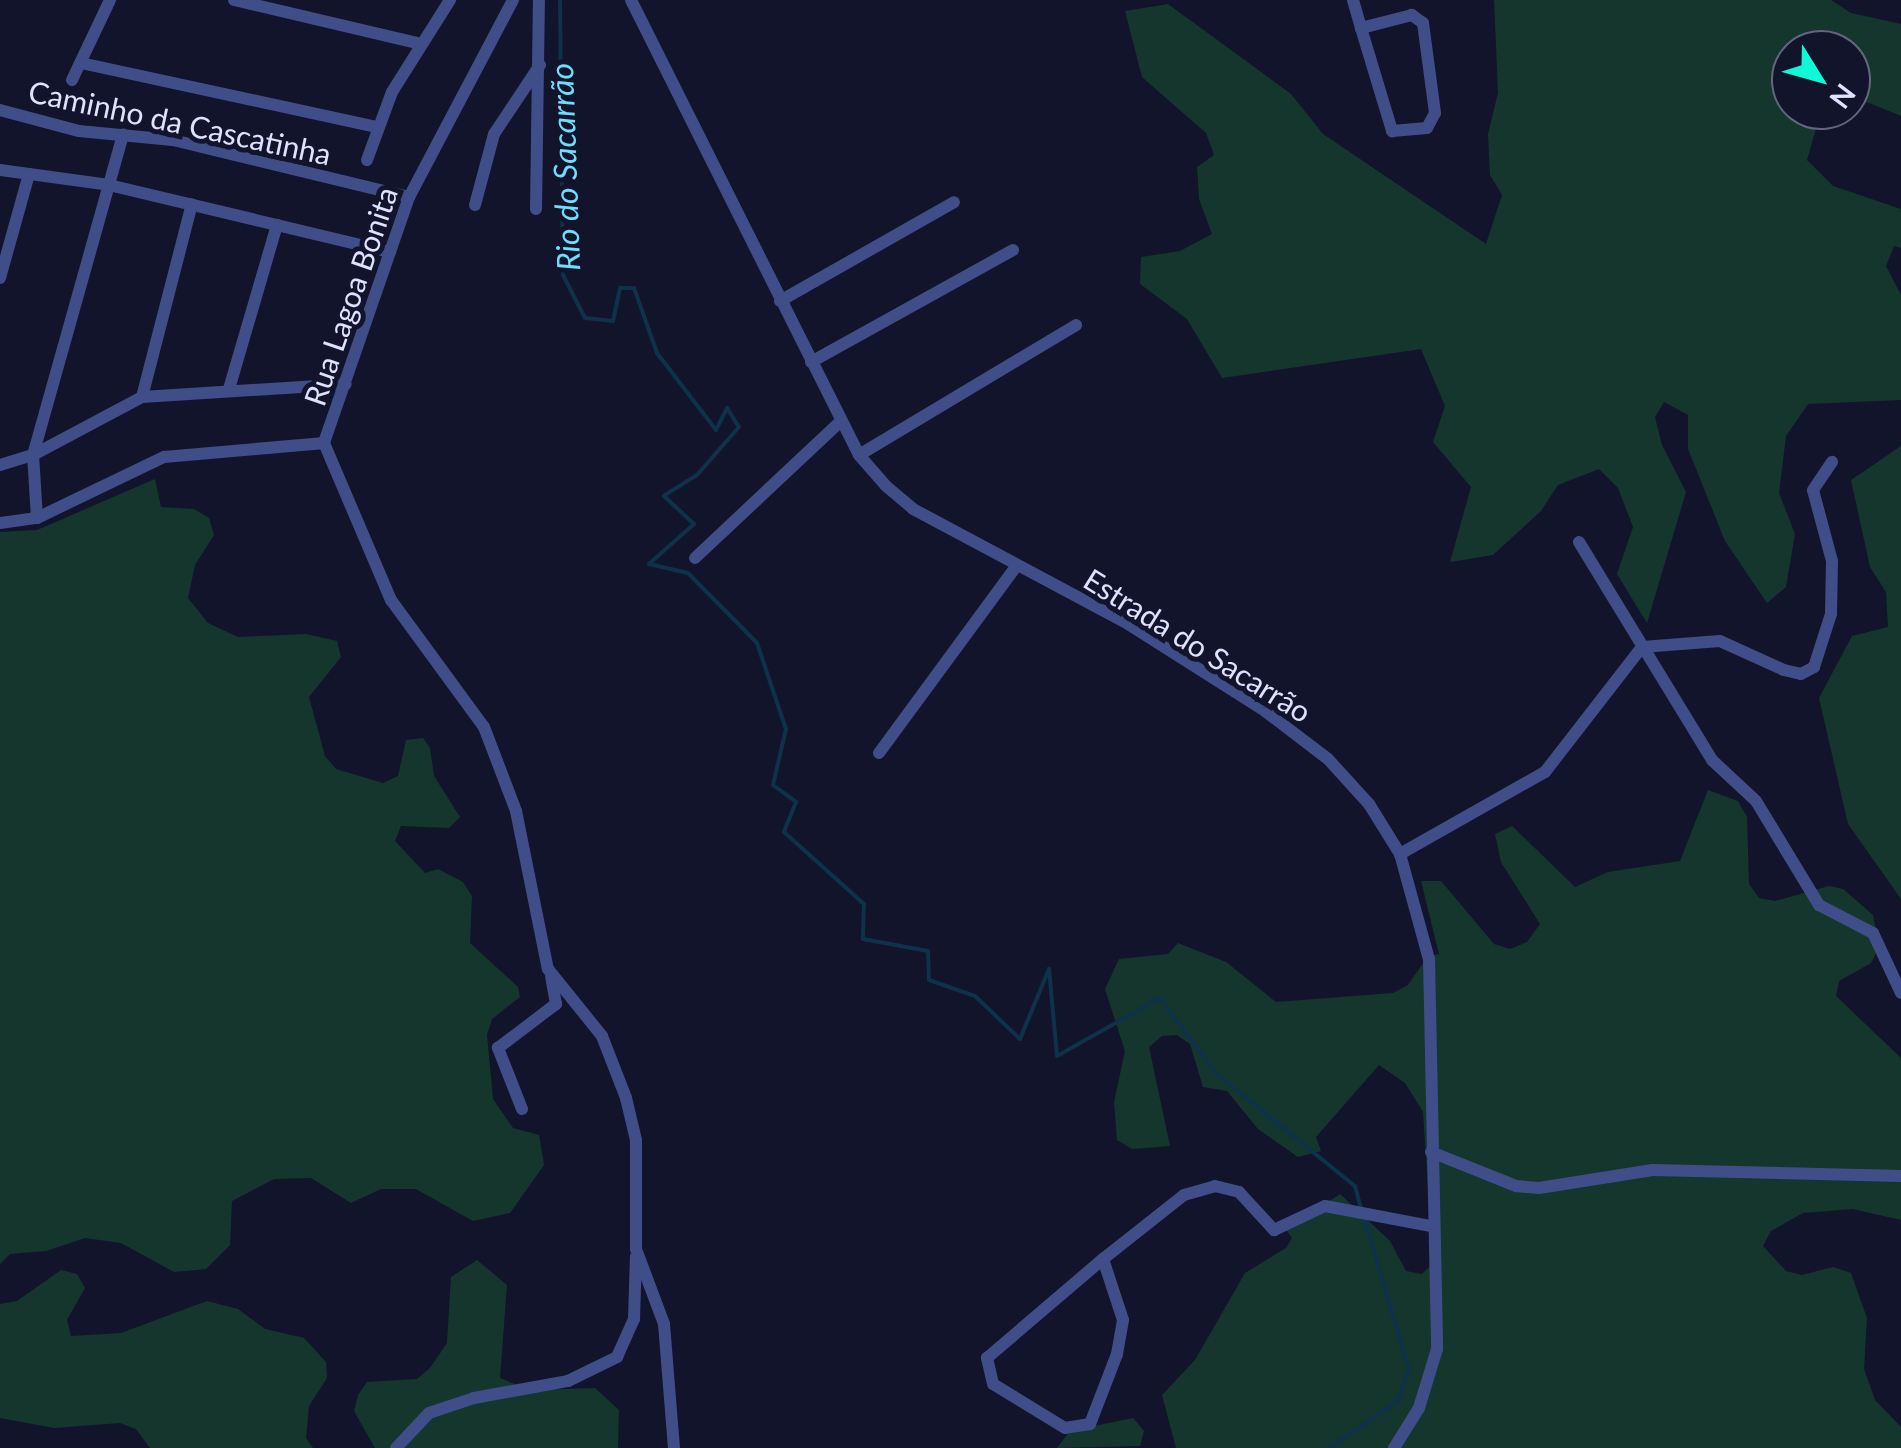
<!DOCTYPE html>
<html>
<head>
<meta charset="utf-8">
<style>
  body { margin:0 }
  #map { position:relative; width:1901px; height:1448px; overflow:hidden; background:#12142c; font-family:Lato,sans-serif }
  div>[style] { position:absolute }
  .green>* { inset:0; background:#15362d }
  .stream>* { height:4px; margin:-2px; padding:0 2px; transform-origin:2px; border-radius:2px; background:#0d324a }
  .street>* { height:12px; margin:-6px; padding:0 6px; transform-origin:6px; border-radius:6px; background:#3f4e89 }
  span { translate:-50% -50%; white-space:nowrap; text-align:center; line-height:1.15; -webkit-text-stroke:10px #12142c; paint-order:stroke }
  .street-label { font-size:30px; color:#dee2fe }
  .water-label { font-size:32px; color:#6fddfb; font-style:italic }
  .north { position:absolute; left:1771px; top:30px; width:100px; height:100px; box-sizing:border-box; background:#12142c; border:2px solid #646680; border-radius:50%; rotate:127deg; font-size:28px; font-weight:700; line-height:40px; text-align:center; color:#dee2fe }
  .north::after { content:''; display:block; margin:auto; width:35px; height:45px; background:#0ff9d6; clip-path:polygon(50% 0,100% 100%,50% 72%,0 100%) }
</style>
</head>
<body>
<div id="map">
  <div class="green">
    <div style="clip-path:polygon(1494px 0,1831px 0,1851px 13px,1901px 24px,1901px 116px,1867px 102px,1851px 109px,1851px 50px,1791px 50px,1791px 110px,1849px 110px,1817px 125px,1807px 160px,1833px 186px,1901px 209px,1901px 248px,1894px 246px,1886px 266px,1901px 295px,1901px 400px,1808px 404px,1786px 436px,1779px 493px,1795px 534px,1786px 587px,1767px 603px,1725px 541px,1688px 449px,1688px 415px,1664px 402px,1655px 417px,1662px 445px,1686px 492px,1647px 623px,1617px 574px,1633px 527px,1618px 488px,1599px 469px,1558px 485px,1541px 511px,1493px 555px,1450px 562px,1471px 487px,1433px 442px,1445px 406px,1421px 349px,1222px 378px,1187px 319px,1140px 284px,1141px 257px,1180px 251px,1212px 234px,1199px 199px,1197px 167px,1214px 155px,1206px 133px,1142px 77px,1125px 11px,1168px 4px,1291px 94px,1323px 134px,1486px 244px,1502px 195px,1490px 175px,1488px 134px,1498px 93px)"></div>
    <div style="clip-path:polygon(1901px 446px,1901px 899px,1848px 824px,1819px 698px,1852px 636px,1888px 627px,1886px 592px,1870px 567px,1851px 480px)"></div>
    <div style="clip-path:polygon(155px 479px,161px 507px,194px 509px,209px 518px,214px 535px,195px 565px,188px 598px,208px 623px,238px 637px,306px 634px,337px 641px,341px 657px,309px 697px,325px 756px,336px 769px,383px 783px,398px 776px,406px 740px,423px 738px,430px 748px,434px 776px,460px 817px,449px 828px,401px 826px,395px 841px,425px 873px,438px 869px,463px 882px,472px 896px,470px 943px,518px 987px,520px 997px,492px 1019px,487px 1035px,493px 1099px,513px 1128px,539px 1135px,544px 1165px,510px 1213px,473px 1221px,416px 1189px,381px 1189px,351px 1203px,311px 1178px,274px 1179px,232px 1201px,230px 1245px,206px 1269px,174px 1272px,121px 1243px,85px 1238px,46px 1251px,10px 1254px,0 1264px,0 532px,37px 530px)"></div>
    <div style="clip-path:polygon(1708px 790px,1738px 801px,1747px 817px,1749px 884px,1759px 898px,1775px 901px,1829px 886px,1843px 889px,1873px 915px,1879px 948px,1871px 963px,1839px 981px,1836px 996px,1901px 1058px,1901px 1220px,1853px 1209px,1803px 1213px,1771px 1231px,1763px 1246px,1786px 1271px,1802px 1275px,1833px 1267px,1851px 1273px,1867px 1318px,1864px 1369px,1875px 1400px,1901px 1427px,1901px 1448px,1176px 1448px,1162px 1395px,1195px 1360px,1245px 1273px,1286px 1248px,1292px 1238px,1286px 1230px,1340px 1194px,1390px 1241px,1406px 1271px,1422px 1274px,1433px 1263px,1423px 1112px,1405px 1083px,1379px 1065px,1316px 1137px,1321px 1151px,1298px 1157px,1258px 1129px,1227px 1091px,1203px 1087px,1190px 1044px,1177px 1035px,1162px 1036px,1149px 1047px,1170px 1146px,1132px 1149px,1117px 1140px,1114px 1102px,1125px 1051px,1105px 989px,1119px 959px,1168px 954px,1178px 943px,1226px 962px,1276px 1002px,1393px 993px,1408px 985px,1428px 956px,1439px 954px,1421px 881px,1441px 881px,1494px 944px,1510px 949px,1527px 942px,1540px 924px,1501px 862px,1495px 834px,1512px 826px,1575px 887px,1608px 872px,1680px 861px)"></div>
    <div style="clip-path:polygon(477px 1260px,507px 1285px,500px 1378px,530px 1390px,595px 1388px,619px 1410px,618px 1448px,375px 1448px,354px 1411px,358px 1395px,367px 1382px,417px 1379px,430px 1368px,447px 1343px,451px 1277px)"></div>
    <div style="clip-path:polygon(61px 1270px,77px 1274px,85px 1288px,67px 1320px,71px 1336px,121px 1333px,207px 1301px,238px 1309px,265px 1329px,304px 1338px,326px 1362px,327px 1378px,309px 1406px,306px 1438px,313px 1448px,150px 1448px,136px 1429px,120px 1423px,54px 1428px,0 1418px,0 1304px,17px 1301px)"></div>
    <div style="clip-path:polygon(1133px 1418px,1144px 1431px,1140px 1446px,1057px 1448px,1070px 1431px)"></div>
  </div>
  <div class="stream">
    <div style="left:560px;top:0;width:275px;rotate:89.4deg"></div>
    <div style="left:563px;top:275px;width:48px;rotate:62.9deg"></div>
    <div style="left:585px;top:318px;width:28px;rotate:6deg"></div>
    <div style="left:613px;top:321px;width:34px;rotate:-78deg"></div>
    <div style="left:620px;top:288px;width:14px"></div>
    <div style="left:634px;top:288px;width:69px;rotate:70.5deg"></div>
    <div style="left:657px;top:353px;width:97px;rotate:52.5deg"></div>
    <div style="left:716px;top:430px;width:25px;rotate:-63deg"></div>
    <div style="left:727px;top:408px;width:22px;rotate:58deg"></div>
    <div style="left:739px;top:427px;width:64px;rotate:131.2deg"></div>
    <div style="left:697px;top:475px;width:39px;rotate:148deg"></div>
    <div style="left:664px;top:496px;width:41px;rotate:43deg"></div>
    <div style="left:694px;top:524px;width:60px;rotate:138.4deg"></div>
    <div style="left:649px;top:564px;width:40px;rotate:13deg"></div>
    <div style="left:688px;top:573px;width:98px;rotate:45.4deg"></div>
    <div style="left:757px;top:643px;width:91px;rotate:71.4deg"></div>
    <div style="left:786px;top:729px;width:57px;rotate:103.1deg"></div>
    <div style="left:773px;top:785px;width:29px;rotate:36deg"></div>
    <div style="left:796px;top:802px;width:32px;rotate:112deg"></div>
    <div style="left:784px;top:832px;width:108px;rotate:42deg"></div>
    <div style="left:864px;top:904px;width:35px;rotate:92deg"></div>
    <div style="left:863px;top:939px;width:66px;rotate:10.5deg"></div>
    <div style="left:928px;top:951px;width:29px;rotate:88deg"></div>
    <div style="left:929px;top:980px;width:49px;rotate:19.2deg"></div>
    <div style="left:975px;top:996px;width:62px;rotate:43.7deg"></div>
    <div style="left:1020px;top:1039px;width:76px;rotate:-67.5deg"></div>
    <div style="left:1049px;top:969px;width:87px;rotate:84.7deg"></div>
    <div style="left:1057px;top:1056px;width:118px;rotate:-29.4deg"></div>
    <div style="left:1160px;top:998px;width:95px;rotate:53.1deg"></div>
    <div style="left:1217px;top:1074px;width:178px;rotate:39.1deg"></div>
    <div style="left:1355px;top:1186px;width:23px;rotate:75deg"></div>
    <div style="left:1329px;top:1448px;width:83px;rotate:-34.3deg"></div>
    <div style="left:1398px;top:1401px;width:34px;rotate:-71deg"></div>
    <div style="left:1409px;top:1369px;width:159px;rotate:-106.5deg"></div>
  </div>
  <div class="street">
    <div style="left:234px;top:0;width:193px;rotate:13.2deg"></div>
    <div style="left:513px;top:0;width:223px;rotate:117.8deg"></div>
    <div style="left:409px;top:197px;width:260px;rotate:109.1deg"></div>
    <div style="left:324px;top:443px;width:171px;rotate:66.9deg"></div>
    <div style="left:391px;top:600px;width:157px;rotate:53.8deg"></div>
    <div style="left:484px;top:727px;width:90px;rotate:69.1deg"></div>
    <div style="left:516px;top:811px;width:161px;rotate:78.6deg"></div>
    <div style="left:548px;top:969px;width:86px;rotate:51.1deg"></div>
    <div style="left:602px;top:1036px;width:66px;rotate:68.8deg"></div>
    <div style="left:626px;top:1098px;width:43px;rotate:76.6deg"></div>
    <div style="left:636px;top:1140px;width:109px;rotate:90deg"></div>
    <div style="left:636px;top:1249px;width:80px;rotate:69.5deg"></div>
    <div style="left:664px;top:1324px;width:124px;rotate:85.4deg"></div>
    <div style="left:631px;top:0;width:509px;rotate:63.38deg"></div>
    <div style="left:859px;top:455px;width:41px;rotate:48.9deg"></div>
    <div style="left:886px;top:486px;width:35px;rotate:40deg"></div>
    <div style="left:913px;top:509px;width:244px;rotate:28.1deg"></div>
    <div style="left:1128px;top:624px;width:162px;rotate:32.4deg"></div>
    <div style="left:1265px;top:711px;width:79px;rotate:37.3deg"></div>
    <div style="left:1328px;top:759px;width:61px;rotate:47.7deg"></div>
    <div style="left:1369px;top:804px;width:59px;rotate:58.2deg"></div>
    <div style="left:1400px;top:854px;width:109px;rotate:74.6deg"></div>
    <div style="left:1429px;top:959px;width:390px;rotate:88.8deg"></div>
    <div style="left:1437px;top:1349px;width:62px;rotate:107deg"></div>
    <div style="left:1419px;top:1408px;width:47px;rotate:122deg"></div>
    <div style="left:1353px;top:0;width:29px;rotate:74deg"></div>
    <div style="left:1361px;top:28px;width:108px;rotate:73.2deg"></div>
    <div style="left:1392px;top:131px;width:35px;rotate:-5deg"></div>
    <div style="left:1427px;top:128px;width:17px;rotate:-62deg"></div>
    <div style="left:1435px;top:113px;width:91px;rotate:-97.6deg"></div>
    <div style="left:1423px;top:23px;width:14px;rotate:-144deg"></div>
    <div style="left:1412px;top:15px;width:53px;rotate:165.7deg"></div>
    <div style="left:81px;top:63px;width:303px;rotate:12.2deg"></div>
    <div style="left:72px;top:80px;width:89px;rotate:-64.6deg"></div>
    <div style="left:0;top:110px;width:82px;rotate:14.9deg"></div>
    <div style="left:79px;top:131px;width:94px;rotate:5.5deg"></div>
    <div style="left:173px;top:140px;width:243px;rotate:13.6deg"></div>
    <div style="left:367px;top:160px;width:72px;rotate:-69.8deg"></div>
    <div style="left:392px;top:92px;width:109px;rotate:-57.8deg"></div>
    <div style="left:0;top:170px;width:110px;rotate:7.8deg"></div>
    <div style="left:109px;top:185px;width:289px;rotate:13.4deg"></div>
    <div style="left:475px;top:205px;width:73px;rotate:-75deg"></div>
    <div style="left:494px;top:134px;width:83px;rotate:-56.3deg"></div>
    <div style="left:536px;top:209px;width:209px;rotate:-89.2deg"></div>
    <div style="left:0;top:278px;width:108px;rotate:-74.4deg"></div>
    <div style="left:780px;top:301px;width:200px;rotate:-29.6deg"></div>
    <div style="left:811px;top:362px;width:231px;rotate:-29deg"></div>
    <div style="left:229px;top:389px;width:171px;rotate:-73.7deg"></div>
    <div style="left:142px;top:397px;width:199px;rotate:-75.5deg"></div>
    <div style="left:859px;top:455px;width:253px;rotate:-30.9deg"></div>
    <div style="left:0;top:465px;width:34px;rotate:-17deg"></div>
    <div style="left:33px;top:455px;width:123px;rotate:-28deg"></div>
    <div style="left:142px;top:397px;width:204px;rotate:-3.6deg"></div>
    <div style="left:37px;top:518px;width:63px;rotate:-93.6deg"></div>
    <div style="left:33px;top:455px;width:333px;rotate:-74.3deg"></div>
    <div style="left:0;top:523px;width:37px;rotate:-8deg"></div>
    <div style="left:37px;top:518px;width:141px;rotate:-25.7deg"></div>
    <div style="left:164px;top:457px;width:161px;rotate:-5deg"></div>
    <div style="left:1579px;top:542px;width:255px;rotate:58.6deg"></div>
    <div style="left:1712px;top:760px;width:60px;rotate:43deg"></div>
    <div style="left:1756px;top:801px;width:122px;rotate:58.8deg"></div>
    <div style="left:1819px;top:905px;width:61px;rotate:27.4deg"></div>
    <div style="left:1873px;top:933px;width:66px;rotate:65deg"></div>
    <div style="left:695px;top:558px;width:200px;rotate:-43.2deg"></div>
    <div style="left:879px;top:753px;width:233px;rotate:-53.7deg"></div>
    <div style="left:1400px;top:854px;width:167px;rotate:-29.5deg"></div>
    <div style="left:1545px;top:772px;width:158px;rotate:-52.2deg"></div>
    <div style="left:1642px;top:647px;width:78px;rotate:-4.4deg"></div>
    <div style="left:1720px;top:641px;width:70px;rotate:24.4deg"></div>
    <div style="left:1784px;top:670px;width:17px;rotate:13deg"></div>
    <div style="left:1801px;top:674px;width:15px;rotate:-28deg"></div>
    <div style="left:1814px;top:667px;width:56px;rotate:-72.2deg"></div>
    <div style="left:1831px;top:614px;width:53px;rotate:-88.9deg"></div>
    <div style="left:1832px;top:561px;width:73px;rotate:-105deg"></div>
    <div style="left:1813px;top:490px;width:34px;rotate:-56deg"></div>
    <div style="left:522px;top:1109px;width:66px;rotate:-111.5deg"></div>
    <div style="left:498px;top:1048px;width:73px;rotate:-37.2deg"></div>
    <div style="left:556px;top:1004px;width:28px;rotate:-100deg"></div>
    <div style="left:1431px;top:1152px;width:92px;rotate:21.8deg"></div>
    <div style="left:1516px;top:1186px;width:23px;rotate:5deg"></div>
    <div style="left:1539px;top:1188px;width:115px;rotate:-9deg"></div>
    <div style="left:1653px;top:1170px;width:248px;rotate:1.4deg"></div>
    <div style="left:1103px;top:1259px;width:64px;rotate:71.8deg"></div>
    <div style="left:1123px;top:1320px;width:35px;rotate:100deg"></div>
    <div style="left:1117px;top:1354px;width:75px;rotate:111.1deg"></div>
    <div style="left:1090px;top:1424px;width:25px;rotate:171deg"></div>
    <div style="left:1065px;top:1428px;width:84px;rotate:-148.6deg"></div>
    <div style="left:993px;top:1384px;width:27px;rotate:-103deg"></div>
    <div style="left:987px;top:1358px;width:153px;rotate:-40.5deg"></div>
    <div style="left:1103px;top:1259px;width:103px;rotate:-38.3deg"></div>
    <div style="left:1184px;top:1195px;width:32px;rotate:-16deg"></div>
    <div style="left:1215px;top:1186px;width:25px;rotate:14deg"></div>
    <div style="left:1239px;top:1192px;width:52px;rotate:47.4deg"></div>
    <div style="left:1274px;top:1230px;width:56px;rotate:-25.2deg"></div>
    <div style="left:1325px;top:1206px;width:108px;rotate:10.7deg"></div>
    <div style="left:396px;top:1448px;width:48px;rotate:-46.7deg"></div>
    <div style="left:429px;top:1413px;width:47px;rotate:-18.4deg"></div>
    <div style="left:474px;top:1398px;width:96px;rotate:-10.3deg"></div>
    <div style="left:568px;top:1381px;width:55px;rotate:-26.1deg"></div>
    <div style="left:617px;top:1357px;width:42px;rotate:-65.9deg"></div>
    <div style="left:634px;top:1319px;width:63px;rotate:-88.2deg"></div>
  </div>
  <div class="street-label">
    <span style="left:180px;top:122px;rotate:12deg">Caminho da Cascatinha</span>
    <span style="left:350px;top:296px;rotate:-71deg">Rua Lagoa Bonita</span>
    <span style="left:1198px;top:645px;rotate:32deg">Estrada do Sacarrão</span>
  </div>
  <div class="water-label">
    <span style="left:565px;top:167px;rotate:-92deg">Rio do Sacarrão</span>
  </div>
  <div class="north">N</div>
</div>
</body>
</html>
